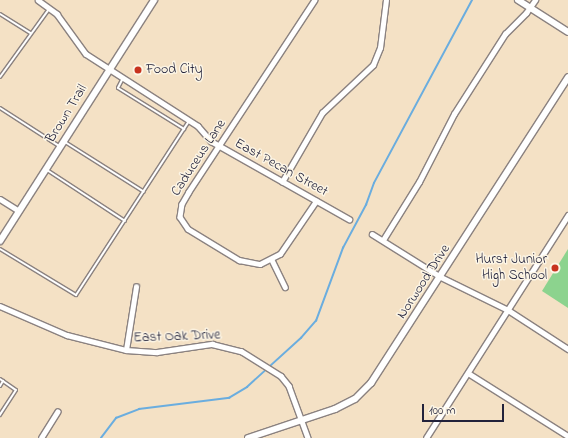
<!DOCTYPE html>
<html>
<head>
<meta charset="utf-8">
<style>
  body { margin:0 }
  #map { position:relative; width:568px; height:438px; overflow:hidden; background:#f4e1c5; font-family:"Indie Flower",sans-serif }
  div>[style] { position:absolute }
  .green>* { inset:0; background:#8cd38e }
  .stream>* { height:1.5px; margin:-0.75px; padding:0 0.75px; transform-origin:0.75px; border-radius:0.75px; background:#6aaddf }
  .roads { filter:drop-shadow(1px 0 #8b8280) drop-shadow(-1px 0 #8b8280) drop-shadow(0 1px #8b8280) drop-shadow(0 -1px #8b8280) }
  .lane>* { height:2px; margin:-1px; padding:0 1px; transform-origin:1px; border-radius:1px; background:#fff }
  .street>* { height:4.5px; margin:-2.25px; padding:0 2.25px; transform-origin:2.25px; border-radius:2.25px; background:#fff }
  .secondary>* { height:6px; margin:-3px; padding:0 3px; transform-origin:3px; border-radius:3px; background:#fff }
  .dots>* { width:11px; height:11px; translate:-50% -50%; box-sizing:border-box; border:2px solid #fcf5e5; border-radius:50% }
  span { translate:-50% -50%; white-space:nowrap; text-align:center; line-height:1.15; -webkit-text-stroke:3px #fcf5e5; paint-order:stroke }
  .poi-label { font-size:14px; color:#22223b }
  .left { translate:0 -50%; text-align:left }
  .right { translate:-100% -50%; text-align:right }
  .street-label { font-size:14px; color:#22223b }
  .scale { position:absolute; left:422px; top:404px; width:82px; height:18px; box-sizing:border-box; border:2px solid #22223b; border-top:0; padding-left:5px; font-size:12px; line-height:14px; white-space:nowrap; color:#22223b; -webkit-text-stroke:3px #fcf5e5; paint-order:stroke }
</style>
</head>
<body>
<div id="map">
  <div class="green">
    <div style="clip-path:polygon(568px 249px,568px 308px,542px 291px)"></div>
  </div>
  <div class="stream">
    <div style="left:101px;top:438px;width:25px;rotate:-53deg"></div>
    <div style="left:116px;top:418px;width:25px;rotate:-21deg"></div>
    <div style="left:139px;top:409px;width:91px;rotate:-7deg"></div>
    <div style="left:229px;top:398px;width:21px;rotate:-31deg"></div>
    <div style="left:247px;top:387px;width:73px;rotate:-42.2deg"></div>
    <div style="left:301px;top:338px;width:23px;rotate:-49deg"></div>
    <div style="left:316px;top:321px;width:78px;rotate:-69.7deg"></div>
    <div style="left:343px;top:248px;width:49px;rotate:-61.9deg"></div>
    <div style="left:366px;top:205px;width:23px;rotate:-70deg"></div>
    <div style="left:374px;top:183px;width:208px;rotate:-61.8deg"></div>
  </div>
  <div class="roads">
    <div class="lane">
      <div style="left:0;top:14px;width:36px;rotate:32deg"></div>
      <div style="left:0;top:77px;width:84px;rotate:-54.2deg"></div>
      <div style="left:123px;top:78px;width:11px;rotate:117deg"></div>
      <div style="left:118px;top:88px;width:78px;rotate:31.8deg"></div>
      <div style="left:0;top:108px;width:70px;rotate:32.8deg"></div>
      <div style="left:65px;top:142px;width:93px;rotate:32.3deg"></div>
      <div style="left:47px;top:170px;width:93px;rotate:33.2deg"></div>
      <div style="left:0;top:249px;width:89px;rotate:31.2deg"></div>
      <div style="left:76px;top:295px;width:207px;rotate:-57deg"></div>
      <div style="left:0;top:379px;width:19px;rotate:35deg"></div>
      <div style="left:16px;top:390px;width:30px;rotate:123deg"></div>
      <div style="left:0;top:386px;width:6px;rotate:-59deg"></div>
    </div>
    <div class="street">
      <div style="left:38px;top:0;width:24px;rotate:36deg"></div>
      <div style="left:57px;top:14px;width:49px;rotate:54.1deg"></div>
      <div style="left:86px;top:54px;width:133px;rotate:32.7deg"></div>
      <div style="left:198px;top:126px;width:20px;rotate:49deg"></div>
      <div style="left:211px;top:141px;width:159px;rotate:29.5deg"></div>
      <div style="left:315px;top:0;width:230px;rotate:123.3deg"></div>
      <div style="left:189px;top:192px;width:14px;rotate:120deg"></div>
      <div style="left:182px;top:204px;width:13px;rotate:99deg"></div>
      <div style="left:180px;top:217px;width:14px;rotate:56deg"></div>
      <div style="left:188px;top:229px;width:60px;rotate:31.3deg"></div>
      <div style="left:239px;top:260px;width:21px;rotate:11deg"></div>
      <div style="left:260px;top:264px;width:22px;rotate:-27deg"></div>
      <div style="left:280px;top:254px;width:64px;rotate:-55.8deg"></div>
      <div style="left:282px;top:182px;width:80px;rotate:-59.9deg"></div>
      <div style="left:322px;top:113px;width:70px;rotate:-43.3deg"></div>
      <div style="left:373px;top:65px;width:18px;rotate:-68deg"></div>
      <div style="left:380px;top:48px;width:48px;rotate:-82.9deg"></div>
      <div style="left:0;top:199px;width:22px;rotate:32deg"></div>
      <div style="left:372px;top:234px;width:81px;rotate:31.9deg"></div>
      <div style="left:441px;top:277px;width:75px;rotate:26.2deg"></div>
      <div style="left:508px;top:310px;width:72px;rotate:33deg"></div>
      <div style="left:383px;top:240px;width:68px;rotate:-58.2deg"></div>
      <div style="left:419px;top:182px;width:76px;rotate:-62.8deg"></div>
      <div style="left:454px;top:114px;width:95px;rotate:-57.5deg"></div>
      <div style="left:505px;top:34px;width:30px;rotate:-45deg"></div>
      <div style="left:526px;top:13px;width:16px;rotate:-55deg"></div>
      <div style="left:272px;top:260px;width:30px;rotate:64deg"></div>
      <div style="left:0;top:306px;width:73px;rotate:23.4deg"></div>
      <div style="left:67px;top:335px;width:61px;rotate:14.3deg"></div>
      <div style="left:126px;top:350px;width:31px;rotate:4deg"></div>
      <div style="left:157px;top:352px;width:56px;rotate:-8.3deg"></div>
      <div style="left:212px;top:344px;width:30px;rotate:14deg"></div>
      <div style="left:241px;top:351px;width:47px;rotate:32deg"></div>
      <div style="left:281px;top:376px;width:13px;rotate:51deg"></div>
      <div style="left:289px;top:386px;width:55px;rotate:69.9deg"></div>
      <div style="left:126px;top:350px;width:64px;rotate:-81deg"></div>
      <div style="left:468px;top:373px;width:118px;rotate:32.2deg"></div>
      <div style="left:41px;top:438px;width:31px;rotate:-58deg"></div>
      <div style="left:426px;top:438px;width:264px;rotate:-57.5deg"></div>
    </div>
    <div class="secondary">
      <div style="left:518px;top:0;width:59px;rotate:32.6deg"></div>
      <div style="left:0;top:241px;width:286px;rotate:-57.4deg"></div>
      <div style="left:248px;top:438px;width:92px;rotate:-18.4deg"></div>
      <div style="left:335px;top:409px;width:22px;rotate:-27deg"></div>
      <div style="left:355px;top:399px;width:23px;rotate:-45deg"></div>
      <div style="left:371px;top:383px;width:364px;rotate:-57.2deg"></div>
    </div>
  </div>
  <div class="dots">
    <div style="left:138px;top:70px;background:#c8321e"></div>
    <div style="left:555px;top:268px;background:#c8321e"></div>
  </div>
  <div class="poi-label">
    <span class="left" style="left:146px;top:70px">Food City</span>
    <span class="right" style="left:547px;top:268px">Hurst Junior<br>High School</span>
  </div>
  <div class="street-label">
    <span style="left:67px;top:114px;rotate:-58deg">Brown Trail</span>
    <span style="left:199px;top:158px;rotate:-57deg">Caduceus Lane</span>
    <span style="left:281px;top:168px;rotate:29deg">East Pecan Street</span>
    <span style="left:424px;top:282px;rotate:-57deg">Norwood Drive</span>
    <span style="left:177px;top:337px;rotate:-2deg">East Oak Drive</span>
  </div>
  <div class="scale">100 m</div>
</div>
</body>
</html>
